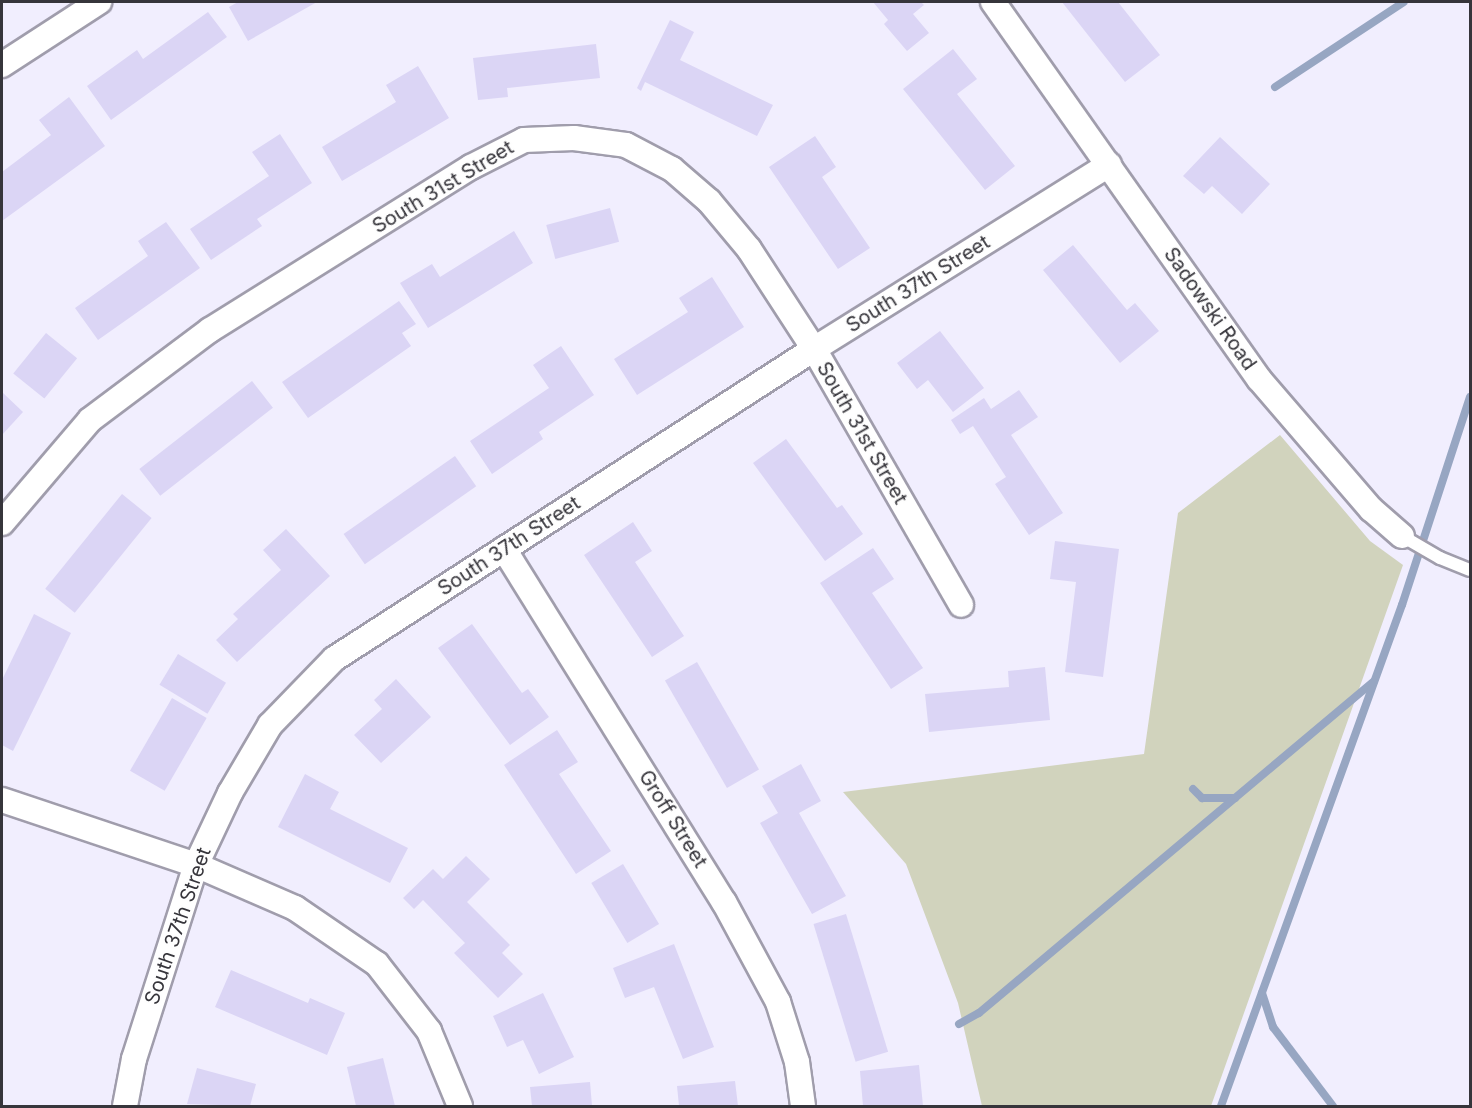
<!DOCTYPE html>
<html>
<head>
<meta charset="utf-8">
<style>
  body { margin:0 }
  #map { position:relative; width:1472px; height:1108px; overflow:hidden; background:#f1eefe; font-family:Inter,sans-serif }
  div>[style] { position:absolute }
  .green>* { inset:0; background:#d1d3bd }
  .stream>* { height:8px; margin:-4px; padding:0 4px; transform-origin:4px; border-radius:4px; background:#97a6c2 }
  .building>* { inset:0; background:#dbd5f5; transform-origin:0 0 }
  .roads { filter:drop-shadow(2px 0 #a09dac) drop-shadow(-2px 0 #a09dac) drop-shadow(0 2px #a09dac) drop-shadow(0 -2px #a09dac) }
  .lane>* { height:12px; margin:-6px; padding:0 6px; transform-origin:6px; border-radius:6px; background:#fff }
  .street>* { height:24px; margin:-12px; padding:0 12px; transform-origin:12px; border-radius:12px; background:#fff }
  span { translate:-50% -50%; white-space:nowrap; text-align:center; line-height:1.15; -webkit-text-stroke:4.5px #fefefe; paint-order:stroke }
  .street-label { font-size:20px; color:#36353b }
  .frame { position:absolute; inset:0; border:3px solid #36353b; pointer-events:none }
</style>
</head>
<body>
<div id="map">
  <div class="green">
    <div style="clip-path:polygon(1280px 435px,1370px 541px,1403px 565px,1211px 1106px,982px 1106px,958px 1003px,906px 864px,843px 792px,1144px 754px,1178px 513px)"></div>
  </div>
  <div class="stream">
    <div style="left:1275px;top:87px;width:154px;rotate:-33.4deg"></div>
    <div style="left:1193px;top:789px;width:13px;rotate:45deg"></div>
    <div style="left:1202px;top:798px;width:33px"></div>
    <div style="left:1262px;top:993px;width:36px;rotate:72deg"></div>
    <div style="left:1273px;top:1027px;width:99px;rotate:52.8deg"></div>
    <div style="left:959px;top:1024px;width:23px;rotate:-29deg"></div>
    <div style="left:979px;top:1013px;width:515px;rotate:-40.03deg"></div>
    <div style="left:1221px;top:1106px;width:533px;rotate:-70.14deg"></div>
    <div style="left:1402px;top:605px;width:219px;rotate:-71.9deg"></div>
  </div>
  <div class="building">
    <div style="clip-path:polygon(238px 2px,317px 2px,248px 41px,229px 7px)"></div>
    <div style="clip-path:polygon(873px 2px,921px 2px,924px 5px,913px 14px,929px 33px,907px 51px,884px 24px,888px 20px)"></div>
    <div style="clip-path:polygon(1062px 2px,1118px 2px,1160px 55px,1125px 82px)"></div>
    <div style="clip-path:polygon(208px 12px,227px 37px,111px 120px,87px 86px,137px 50px,143px 59px)"></div>
    <div style="clip-path:polygon(670px 20px,694px 32px,680px 60px,773px 105px,757px 136px,645px 82px,641px 91px,637px 88px)"></div>
    <div style="clip-path:polygon(596px 44px,600px 78px,507px 88px,508px 97px,478px 100px,473px 58px)"></div>
    <div style="clip-path:polygon(953px 49px,977px 79px,957px 94px,1015px 166px,985px 190px,903px 89px)"></div>
    <div style="clip-path:polygon(418px 66px,449px 118px,342px 181px,322px 147px,396px 102px,386px 85px)"></div>
    <div style="clip-path:polygon(69px 97px,105px 146px,2px 221px,2px 172px,51px 135px,39px 120px)"></div>
    <div style="clip-path:polygon(280px 134px,312px 183px,257px 219px,262px 226px,211px 260px,190px 229px,269px 176px,252px 152px)"></div>
    <div style="clip-path:polygon(815px 136px,836px 167px,822px 177px,870px 248px,838px 269px,769px 167px)"></div>
    <div style="clip-path:polygon(1220px 137px,1270px 184px,1242px 214px,1212px 186px,1204px 194px,1183px 176px)"></div>
    <div style="left:610px;top:208px;width:35px;height:66px;rotate:75deg"></div>
    <div style="clip-path:polygon(166px 222px,200px 268px,98px 340px,75px 308px,148px 256px,138px 241px)"></div>
    <div style="clip-path:polygon(514px 231px,533px 263px,428px 328px,400px 283px,432px 264px,440px 277px)"></div>
    <div style="clip-path:polygon(1073px 245px,1127px 310px,1135px 303px,1159px 331px,1120px 363px,1043px 270px)"></div>
    <div style="clip-path:polygon(712px 277px,744px 327px,637px 395px,614px 359px,688px 312px,679px 298px)"></div>
    <div style="clip-path:polygon(399px 301px,416px 324px,402px 333px,411px 346px,308px 418px,282px 382px)"></div>
    <div style="clip-path:polygon(940px 331px,984px 388px,953px 412px,928px 380px,917px 389px,897px 363px)"></div>
    <div style="left:46px;top:333px;width:40px;height:52px;rotate:39deg"></div>
    <div style="clip-path:polygon(561px 346px,594px 395px,539px 432px,543px 439px,492px 474px,470px 441px,549px 388px,533px 365px)"></div>
    <div style="left:252px;top:381px;width:34px;height:143px;rotate:52deg"></div>
    <div style="clip-path:polygon(1019px 390px,1038px 417px,1011px 435px,1063px 513px,1029px 535px,995px 484px,1006px 477px,973px 426px,960px 434px,951px 420px,984px 398px,991px 409px)"></div>
    <div style="clip-path:polygon(2px 392px,23px 412px,2px 435px)"></div>
    <div style="clip-path:polygon(786px 439px,837px 508px,842px 505px,863px 534px,825px 561px,753px 463px)"></div>
    <div style="left:455px;top:456px;width:37px;height:136px;rotate:55deg"></div>
    <div style="left:122px;top:494px;width:38px;height:122px;rotate:39deg"></div>
    <div style="clip-path:polygon(633px 522px,652px 551px,635px 562px,684px 636px,652px 657px,584px 555px)"></div>
    <div style="clip-path:polygon(286px 529px,330px 576px,237px 662px,216px 640px,238px 619px,233px 614px,281px 570px,263px 550px)"></div>
    <div style="clip-path:polygon(1055px 541px,1119px 549px,1103px 677px,1065px 672px,1076px 582px,1050px 579px)"></div>
    <div style="clip-path:polygon(873px 548px,894px 579px,872px 593px,923px 668px,891px 689px,820px 583px)"></div>
    <div style="clip-path:polygon(34px 614px,71px 633px,13px 751px,2px 745px,2px 680px)"></div>
    <div style="clip-path:polygon(472px 624px,522px 693px,528px 689px,549px 717px,510px 745px,438px 648px)"></div>
    <div style="left:178px;top:654px;width:56px;height:36px;rotate:31deg"></div>
    <div style="left:697px;top:662px;width:124px;height:37px;rotate:60deg"></div>
    <div style="clip-path:polygon(1045px 667px,1050px 720px,929px 732px,925px 694px,1009px 687px,1008px 671px)"></div>
    <div style="clip-path:polygon(396px 679px,431px 717px,381px 763px,354px 735px,382px 709px,374px 700px)"></div>
    <div style="left:172px;top:698px;width:40px;height:84px;rotate:30deg"></div>
    <div style="clip-path:polygon(557px 730px,578px 762px,559px 774px,611px 851px,576px 874px,504px 765px)"></div>
    <div style="clip-path:polygon(801px 764px,821px 801px,799px 813px,846px 896px,812px 914px,760px 823px,778px 813px,762px 786px)"></div>
    <div style="clip-path:polygon(305px 774px,339px 792px,330px 809px,408px 848px,390px 883px,278px 827px)"></div>
    <div style="clip-path:polygon(466px 856px,490px 879px,467px 902px,510px 945px,502px 953px,523px 974px,498px 998px,454px 953px,465px 943px,423px 900px,414px 909px,403px 898px,433px 869px,443px 879px)"></div>
    <div style="left:623px;top:864px;width:70px;height:37px;rotate:59deg"></div>
    <div style="left:846px;top:914px;width:144px;height:34px;rotate:73deg"></div>
    <div style="clip-path:polygon(674px 944px,714px 1047px,683px 1059px,654px 987px,625px 998px,613px 968px)"></div>
    <div style="clip-path:polygon(231px 970px,308px 1003px,310px 998px,345px 1013px,327px 1055px,215px 1007px)"></div>
    <div style="clip-path:polygon(543px 993px,574px 1057px,539px 1074px,523px 1040px,507px 1047px,493px 1016px)"></div>
    <div style="clip-path:polygon(383px 1058px,395px 1106px,356px 1106px,347px 1067px)"></div>
    <div style="clip-path:polygon(919px 1065px,923px 1106px,863px 1106px,860px 1071px)"></div>
    <div style="clip-path:polygon(197px 1068px,256px 1084px,250px 1106px,187px 1104px)"></div>
    <div style="clip-path:polygon(735px 1081px,738px 1106px,679px 1106px,677px 1086px)"></div>
    <div style="clip-path:polygon(590px 1082px,592px 1106px,532px 1106px,530px 1087px)"></div>
  </div>
  <div class="roads">
    <div class="lane">
      <div style="left:1402px;top:536px;width:44px;rotate:30.1deg"></div>
      <div style="left:1440px;top:558px;width:32px;rotate:22deg"></div>
    </div>
    <div class="street">
      <div style="left:993px;top:2px;width:461px;rotate:54.8deg"></div>
      <div style="left:1259px;top:379px;width:172px;rotate:49.3deg"></div>
      <div style="left:1371px;top:509px;width:41px;rotate:41.1deg"></div>
      <div style="left:2px;top:65px;width:116px;rotate:-33deg"></div>
      <div style="left:2px;top:523px;width:135px;rotate:-49.5deg"></div>
      <div style="left:90px;top:420px;width:150px;rotate:-36.9deg"></div>
      <div style="left:210px;top:330px;width:308px;rotate:-32deg"></div>
      <div style="left:471px;top:167px;width:59px;rotate:-27deg"></div>
      <div style="left:524px;top:140px;width:50px;rotate:-2.3deg"></div>
      <div style="left:574px;top:138px;width:52px;rotate:7.7deg"></div>
      <div style="left:626px;top:145px;width:52px;rotate:27.6deg"></div>
      <div style="left:672px;top:169px;width:49px;rotate:40.9deg"></div>
      <div style="left:709px;top:201px;width:62px;rotate:50.2deg"></div>
      <div style="left:749px;top:249px;width:119px;rotate:57deg"></div>
      <div style="left:814px;top:349px;width:295px;rotate:60.1deg"></div>
      <div style="left:504px;top:549px;width:416px;rotate:58.1deg"></div>
      <div style="left:724px;top:902px;width:114px;rotate:61.6deg"></div>
      <div style="left:778px;top:1002px;width:63px;rotate:72.4deg"></div>
      <div style="left:797px;top:1062px;width:44px;rotate:82.2deg"></div>
      <div style="left:2px;top:800px;width:205px;rotate:18.5deg"></div>
      <div style="left:196px;top:865px;width:108px;rotate:23.5deg"></div>
      <div style="left:295px;top:908px;width:99px;rotate:34.3deg"></div>
      <div style="left:377px;top:964px;width:85px;rotate:52.2deg"></div>
      <div style="left:429px;top:1031px;width:81px;rotate:67.5deg"></div>
      <div style="left:125px;top:1106px;width:48px;rotate:-79.2deg"></div>
      <div style="left:134px;top:1059px;width:204px;rotate:-72.3deg"></div>
      <div style="left:196px;top:865px;width:80px;rotate:-64.7deg"></div>
      <div style="left:230px;top:793px;width:79px;rotate:-59.5deg"></div>
      <div style="left:270px;top:725px;width:92px;rotate:-45.9deg"></div>
      <div style="left:334px;top:659px;width:571px;rotate:-32.86deg"></div>
      <div style="left:814px;top:349px;width:348px;rotate:-32deg"></div>
    </div>
  </div>
  <div class="street-label">
    <span style="left:443px;top:187px;rotate:-31deg">South 31st Street</span>
    <span style="left:918px;top:284px;rotate:-32deg">South 37th Street</span>
    <span style="left:1210px;top:309px;rotate:55deg">Sadowski Road</span>
    <span style="left:862px;top:433px;rotate:60deg">South 31st Street</span>
    <span style="left:509px;top:546px;rotate:-33deg">South 37th Street</span>
    <span style="left:673px;top:819px;rotate:58deg">Groff Street</span>
    <span style="left:178px;top:926px;rotate:-71deg">South 37th Street</span>
  </div>
  <div class="frame"></div>
</div>
</body>
</html>
